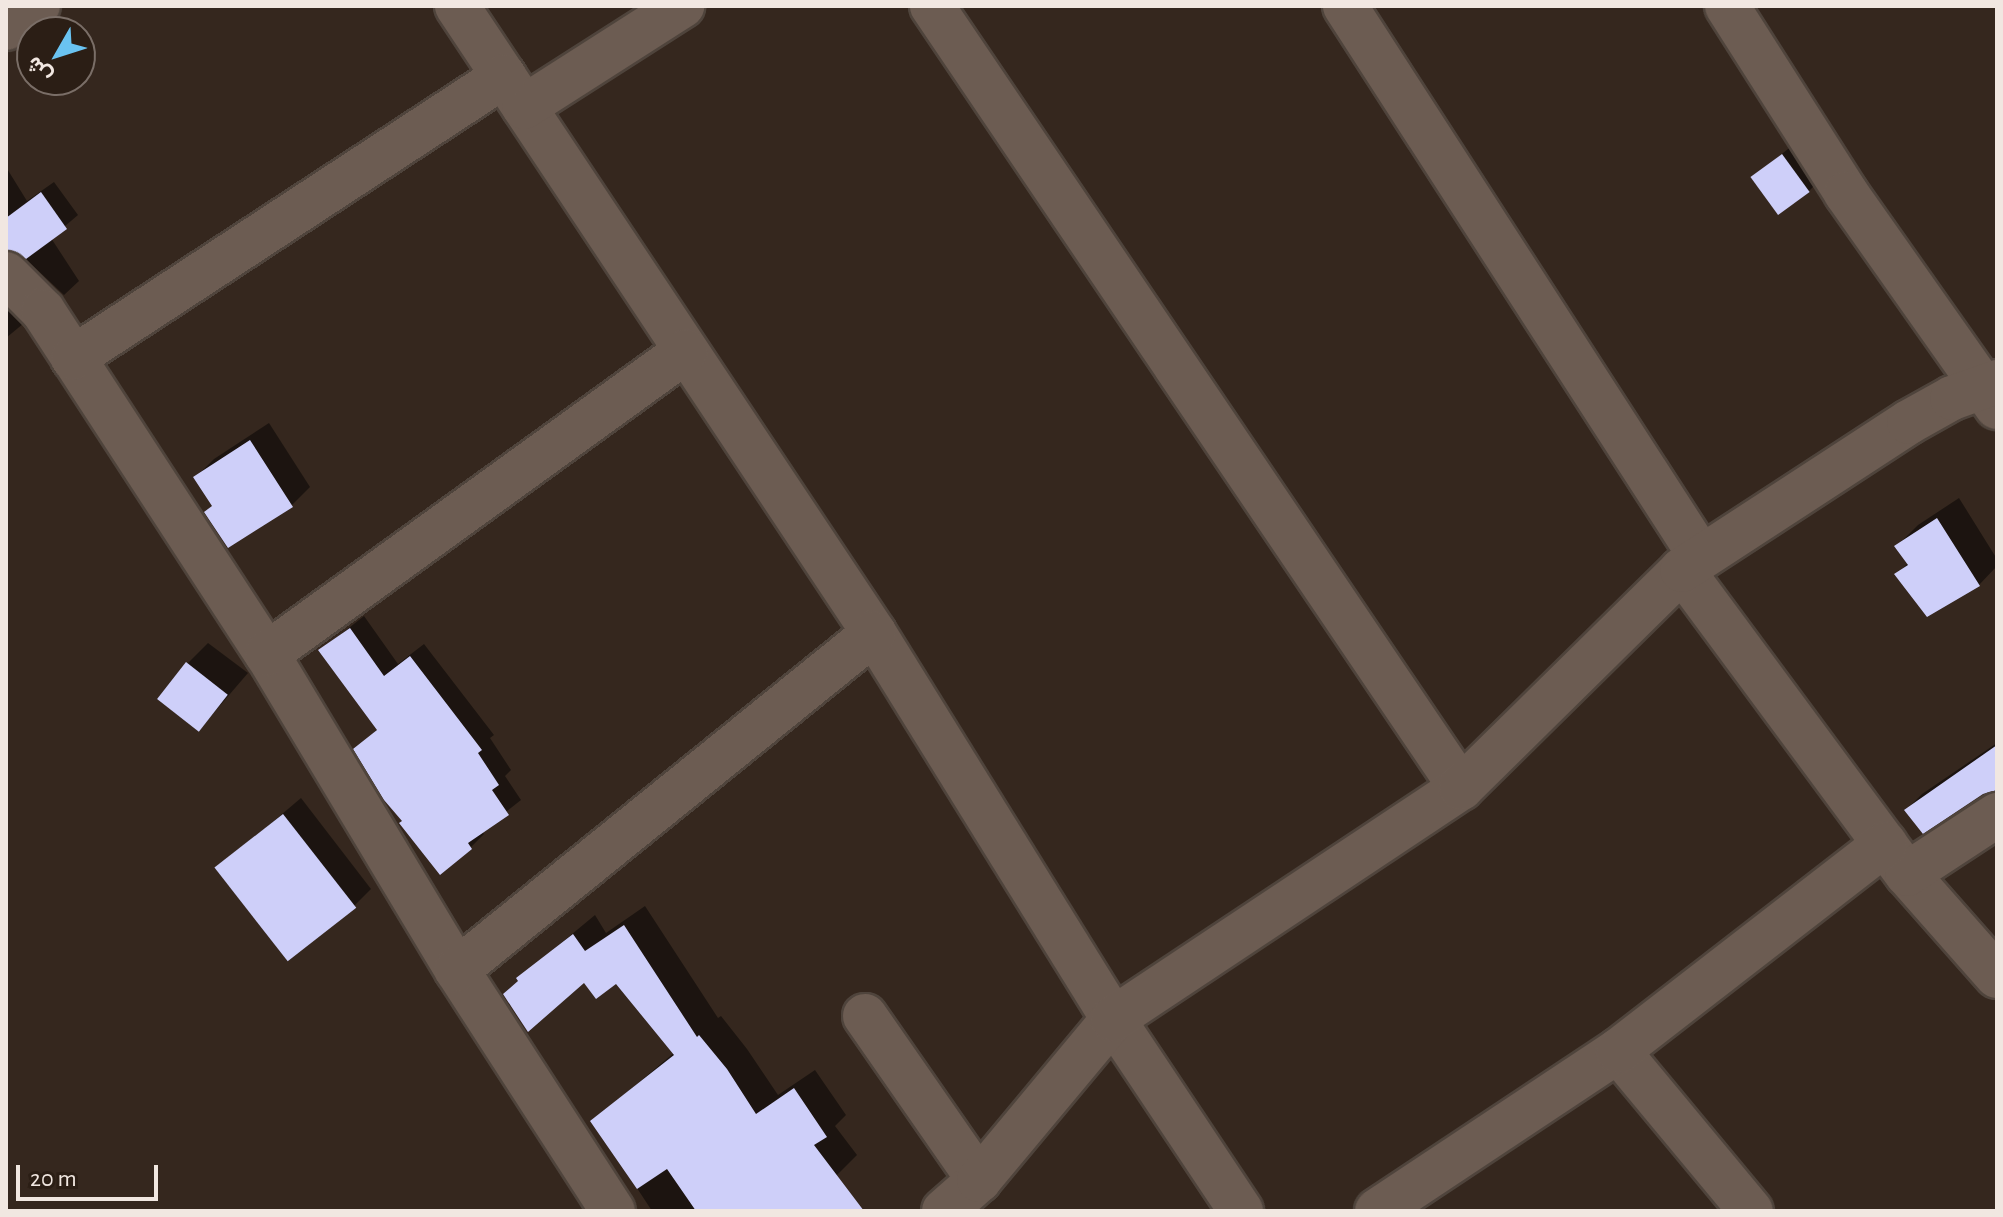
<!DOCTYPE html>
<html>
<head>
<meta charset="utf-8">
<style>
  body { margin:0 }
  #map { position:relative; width:2003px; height:1217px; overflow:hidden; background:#35271e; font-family:"Alegreya Sans",Vazirmatn,sans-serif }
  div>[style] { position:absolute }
  .shadow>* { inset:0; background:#0007 }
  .building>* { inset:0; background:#cecff9; transform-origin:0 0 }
  .roads { filter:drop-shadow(2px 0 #4f443c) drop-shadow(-2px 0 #4f443c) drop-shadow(0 2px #4f443c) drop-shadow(0 -2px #4f443c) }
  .minor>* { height:44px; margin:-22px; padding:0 22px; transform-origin:22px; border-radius:22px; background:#6c5c52 }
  span { translate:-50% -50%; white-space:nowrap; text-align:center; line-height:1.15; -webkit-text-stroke:8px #2b1e15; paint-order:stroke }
  .frame { position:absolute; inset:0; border:8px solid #f1e7e1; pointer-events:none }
  .north { position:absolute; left:16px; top:16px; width:80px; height:80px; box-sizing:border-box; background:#2b1e15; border:2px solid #7a6e67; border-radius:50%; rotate:231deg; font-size:22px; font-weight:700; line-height:32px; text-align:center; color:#f1e7e1 }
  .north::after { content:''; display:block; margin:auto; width:28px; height:36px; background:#6ac3f1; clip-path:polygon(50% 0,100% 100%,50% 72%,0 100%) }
  .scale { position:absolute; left:16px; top:1165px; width:142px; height:36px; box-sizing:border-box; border:4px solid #f1e7e1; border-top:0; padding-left:10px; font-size:24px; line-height:28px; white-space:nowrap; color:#f1e7e1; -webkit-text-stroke:6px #2b1e15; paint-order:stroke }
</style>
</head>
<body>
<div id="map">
  <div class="shadow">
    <div style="clip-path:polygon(1793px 145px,1819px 181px,1809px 191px,1753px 177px)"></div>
    <div style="clip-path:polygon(6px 167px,27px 201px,54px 182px,78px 215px,51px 238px,79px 281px,64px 295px,14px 248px,6px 248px)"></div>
    <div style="clip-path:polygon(6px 285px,35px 314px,6px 338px)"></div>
    <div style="clip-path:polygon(269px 423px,310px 487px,292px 505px,214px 505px,196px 477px,214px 459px)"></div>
    <div style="clip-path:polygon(1959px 498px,1997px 559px,1997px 566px,1979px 585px,1897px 574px,1909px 562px,1897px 546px,1918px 525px)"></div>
    <div style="clip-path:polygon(364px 616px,398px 664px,424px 644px,494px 735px,490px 738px,511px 770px,505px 776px,521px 800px,482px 831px,484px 834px,471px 847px,404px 821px,356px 749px,379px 728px,321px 650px)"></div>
    <div style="clip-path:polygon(208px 643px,248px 673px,199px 730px,187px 664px)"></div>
    <div style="clip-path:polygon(1997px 743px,1997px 791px,1906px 810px,1922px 794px)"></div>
    <div style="clip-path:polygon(301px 798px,371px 889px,354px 906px,218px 868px)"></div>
    <div style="clip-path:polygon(645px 906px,718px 1018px,721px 1016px,747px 1049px,778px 1095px,815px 1070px,846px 1115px,835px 1126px,857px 1155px,837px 1175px,786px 1211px,652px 1211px,593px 1121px,675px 1052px,617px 981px,519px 978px,595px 915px,606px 933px)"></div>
  </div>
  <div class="building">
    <div style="left:1782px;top:154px;width:47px;height:39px;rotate:54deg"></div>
    <div style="clip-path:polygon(41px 192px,67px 229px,26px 259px,6px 250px,6px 218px)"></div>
    <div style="clip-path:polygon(250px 440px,293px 507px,228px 548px,204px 512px,212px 506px,193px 477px)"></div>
    <div style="clip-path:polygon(1937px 518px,1980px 586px,1927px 617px,1894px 574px,1908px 565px,1894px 546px)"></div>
    <div style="clip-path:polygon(350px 628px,384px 676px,410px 656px,482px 750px,478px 753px,499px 785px,492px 790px,509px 815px,468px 843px,472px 849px,440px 875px,399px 823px,402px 821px,384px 800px,353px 749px,377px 730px,318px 650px)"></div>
    <div style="left:186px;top:662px;width:53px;height:47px;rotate:38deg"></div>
    <div style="clip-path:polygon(1997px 745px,1997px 790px,1983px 794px,1923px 834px,1904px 810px)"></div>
    <div style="left:283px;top:814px;width:119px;height:87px;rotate:52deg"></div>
    <div style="clip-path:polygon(624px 925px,697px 1037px,699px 1035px,727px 1069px,756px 1114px,794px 1088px,827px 1137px,814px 1145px,864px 1211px,696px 1211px,667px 1169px,637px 1189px,590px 1121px,674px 1055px,616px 984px,596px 999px,584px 983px,528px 1032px,503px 994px,518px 981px,516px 978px,573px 934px,585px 951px)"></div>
  </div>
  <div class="roads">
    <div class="minor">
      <div style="left:457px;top:6px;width:753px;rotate:56.37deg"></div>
      <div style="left:874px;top:633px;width:454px;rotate:58.2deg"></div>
      <div style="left:1113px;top:1019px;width:231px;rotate:56.3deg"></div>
      <div style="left:932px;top:6px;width:944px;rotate:55.92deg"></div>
      <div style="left:1345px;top:6px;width:656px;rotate:57.13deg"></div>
      <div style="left:1727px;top:6px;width:222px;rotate:57.5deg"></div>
      <div style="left:1846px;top:193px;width:262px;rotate:54.8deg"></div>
      <div style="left:6px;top:28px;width:39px;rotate:-35deg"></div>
      <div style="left:524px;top:107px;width:188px;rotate:-32.6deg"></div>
      <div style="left:6px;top:274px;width:52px;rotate:45deg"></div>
      <div style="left:43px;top:311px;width:410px;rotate:56.9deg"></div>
      <div style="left:267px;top:654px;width:369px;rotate:59deg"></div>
      <div style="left:457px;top:970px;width:287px;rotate:57.1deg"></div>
      <div style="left:73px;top:358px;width:515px;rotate:-33.2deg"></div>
      <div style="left:1682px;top:570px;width:378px;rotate:53.5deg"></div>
      <div style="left:1907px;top:874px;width:136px;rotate:48.6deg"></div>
      <div style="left:267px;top:654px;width:517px;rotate:-35.87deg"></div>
      <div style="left:1907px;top:874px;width:108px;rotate:-33.2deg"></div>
      <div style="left:457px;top:970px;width:536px;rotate:-38.94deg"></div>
      <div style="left:865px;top:1016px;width:200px;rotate:55.2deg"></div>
      <div style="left:1618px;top:1051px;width:208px;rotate:50.3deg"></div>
      <div style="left:944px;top:1211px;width:47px;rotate:-41.5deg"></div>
      <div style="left:979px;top:1180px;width:209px;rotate:-50.2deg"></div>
      <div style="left:1113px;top:1019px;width:418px;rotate:-33.6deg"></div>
      <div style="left:1461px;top:788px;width:310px;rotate:-44.6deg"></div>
      <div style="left:1682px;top:570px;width:271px;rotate:-33.1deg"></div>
      <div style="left:1909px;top:422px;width:49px;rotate:-29.2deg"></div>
      <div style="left:1952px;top:398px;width:48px;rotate:-19.6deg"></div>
      <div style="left:1377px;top:1211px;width:289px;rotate:-33.6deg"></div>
      <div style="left:1618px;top:1051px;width:338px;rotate:-37.8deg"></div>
    </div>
  </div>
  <div class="frame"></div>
  <div class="north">ش</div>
  <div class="scale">20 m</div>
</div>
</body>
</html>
